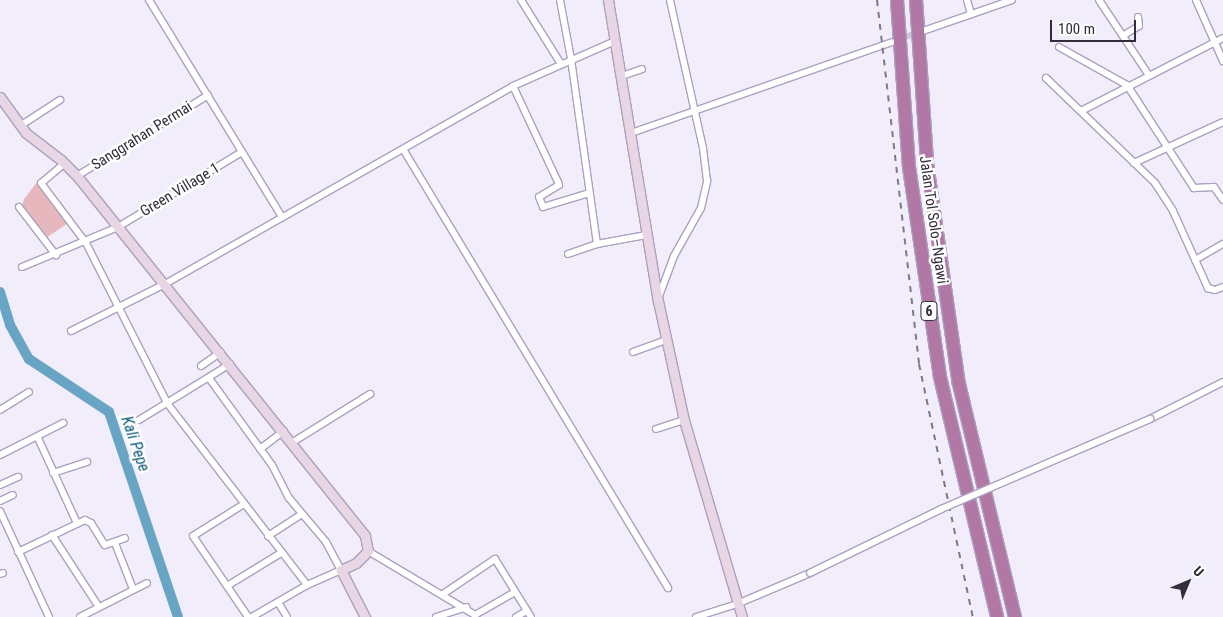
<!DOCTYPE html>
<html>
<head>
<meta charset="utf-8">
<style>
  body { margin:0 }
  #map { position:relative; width:1223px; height:617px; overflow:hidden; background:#f2edfb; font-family:"Roboto Condensed",sans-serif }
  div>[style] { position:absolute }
  .green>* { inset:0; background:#e6b8be }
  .river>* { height:10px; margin:-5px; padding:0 5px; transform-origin:5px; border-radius:5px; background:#68a5c5 }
  .street-tunnel>* { height:6px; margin-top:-3px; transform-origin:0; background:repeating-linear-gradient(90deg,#cbc7d4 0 6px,transparent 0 9px) }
  .roads { filter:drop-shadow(1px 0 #aca0c1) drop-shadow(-1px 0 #aca0c1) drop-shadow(0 1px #aca0c1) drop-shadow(0 -1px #aca0c1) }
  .street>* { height:6px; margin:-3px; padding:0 3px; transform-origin:3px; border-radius:3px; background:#fff }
  .secondary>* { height:9px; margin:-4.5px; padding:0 4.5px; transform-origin:4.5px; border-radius:4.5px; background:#e8d6e4 }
  .highway>* { height:12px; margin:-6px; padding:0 6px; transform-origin:6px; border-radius:6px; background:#b278a5 }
  .rail>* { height:2px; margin-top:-1px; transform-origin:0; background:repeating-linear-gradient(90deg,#7c7885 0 6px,transparent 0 12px) }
  .bridges { filter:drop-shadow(1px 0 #aca0c1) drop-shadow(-1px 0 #aca0c1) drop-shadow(0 1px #aca0c1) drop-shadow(0 -1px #aca0c1) }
  .street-bridge>* { height:6px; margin:-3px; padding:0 3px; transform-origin:3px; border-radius:3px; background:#fff }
  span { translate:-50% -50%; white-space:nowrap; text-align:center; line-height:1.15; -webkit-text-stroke:5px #fdfdfd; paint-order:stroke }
  .shield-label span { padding:1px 4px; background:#fdfdfd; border:1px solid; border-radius:4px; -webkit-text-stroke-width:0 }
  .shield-label { font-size:14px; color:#312d3a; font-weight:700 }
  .street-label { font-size:15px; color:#312d3a }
  .water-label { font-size:16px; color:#105d7d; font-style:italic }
  .north { position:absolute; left:1163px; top:557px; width:50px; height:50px; -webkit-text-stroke:4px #fdfdfd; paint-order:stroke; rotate:45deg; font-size:14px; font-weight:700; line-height:20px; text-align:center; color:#312d3a }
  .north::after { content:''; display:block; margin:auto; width:18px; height:22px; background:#312d3a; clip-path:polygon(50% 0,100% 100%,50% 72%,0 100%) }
  .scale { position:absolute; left:1050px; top:20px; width:86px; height:22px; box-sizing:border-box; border:2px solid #312d3a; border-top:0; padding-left:6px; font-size:15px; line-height:18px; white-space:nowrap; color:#312d3a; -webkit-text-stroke:4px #fdfdfd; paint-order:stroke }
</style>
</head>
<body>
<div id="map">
  <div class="green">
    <div style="clip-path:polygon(37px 182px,68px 223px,46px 238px,22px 207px,24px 199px)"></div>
  </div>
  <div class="river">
    <div style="left:0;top:292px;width:34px;rotate:73deg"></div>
    <div style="left:10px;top:325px;width:39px;rotate:61deg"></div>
    <div style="left:29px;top:359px;width:96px;rotate:33.5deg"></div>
    <div style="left:109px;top:412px;width:216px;rotate:71.4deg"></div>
  </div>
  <div class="street-tunnel">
    <div style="left:898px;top:40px;width:22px;rotate:-21deg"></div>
  </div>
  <div class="roads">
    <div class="street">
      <div style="left:149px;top:0;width:255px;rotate:58.5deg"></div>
      <div style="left:521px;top:0;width:75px;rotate:58deg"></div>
      <div style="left:560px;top:0;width:60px;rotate:79.4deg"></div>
      <div style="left:571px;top:59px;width:187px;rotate:82deg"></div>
      <div style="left:967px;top:0;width:15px;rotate:74deg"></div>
      <div style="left:1099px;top:0;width:89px;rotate:56.5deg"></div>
      <div style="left:1196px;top:0;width:67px;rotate:66.1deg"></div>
      <div style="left:923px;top:31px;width:94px;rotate:-19.2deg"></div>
      <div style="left:1124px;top:35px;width:17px;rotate:-31deg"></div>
      <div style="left:1139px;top:26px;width:9px;rotate:-96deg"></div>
      <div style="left:1059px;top:47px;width:78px;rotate:29.2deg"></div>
      <div style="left:1127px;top:85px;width:123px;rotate:57deg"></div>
      <div style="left:1194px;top:188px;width:20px;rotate:-3deg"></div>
      <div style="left:1214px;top:187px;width:16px;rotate:55deg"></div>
      <div style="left:622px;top:76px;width:21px;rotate:-19deg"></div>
      <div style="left:1046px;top:78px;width:151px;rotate:43.9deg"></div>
      <div style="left:1155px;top:183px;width:33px;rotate:57deg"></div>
      <div style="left:1173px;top:211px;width:85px;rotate:65.6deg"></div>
      <div style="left:1208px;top:288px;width:7px;rotate:16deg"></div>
      <div style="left:1215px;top:290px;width:9px;rotate:-21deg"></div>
      <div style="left:513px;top:86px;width:106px;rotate:64.9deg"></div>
      <div style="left:558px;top:182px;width:3px;rotate:72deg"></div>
      <div style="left:559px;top:185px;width:23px;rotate:149deg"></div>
      <div style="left:539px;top:197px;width:11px;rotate:68deg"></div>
      <div style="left:543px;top:207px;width:48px;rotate:-16.9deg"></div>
      <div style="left:1081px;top:111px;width:160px;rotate:-27.2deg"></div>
      <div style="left:20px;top:126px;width:48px;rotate:-33deg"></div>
      <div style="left:631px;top:133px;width:276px;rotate:-19.2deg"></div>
      <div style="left:403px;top:149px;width:513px;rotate:58.88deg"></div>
      <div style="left:65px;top:163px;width:31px;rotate:140deg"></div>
      <div style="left:41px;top:183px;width:75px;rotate:53.1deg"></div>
      <div style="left:86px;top:243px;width:179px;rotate:63.1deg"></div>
      <div style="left:167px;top:403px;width:230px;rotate:52.4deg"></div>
      <div style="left:1134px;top:163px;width:98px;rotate:-24.7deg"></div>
      <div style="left:77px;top:176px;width:154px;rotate:-31.7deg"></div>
      <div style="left:19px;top:207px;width:61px;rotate:52.4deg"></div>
      <div style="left:568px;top:254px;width:31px;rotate:-19deg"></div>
      <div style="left:597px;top:244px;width:50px;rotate:-10.4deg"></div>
      <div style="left:1195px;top:260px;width:32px;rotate:-30deg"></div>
      <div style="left:22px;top:267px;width:104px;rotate:-22.6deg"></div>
      <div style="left:118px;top:227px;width:145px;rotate:-31.2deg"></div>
      <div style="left:658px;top:299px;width:46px;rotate:-69.6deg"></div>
      <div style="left:674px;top:256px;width:55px;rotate:-60.6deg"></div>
      <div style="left:701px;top:208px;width:28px;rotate:-77deg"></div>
      <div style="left:707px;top:181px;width:33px;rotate:-97deg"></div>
      <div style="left:703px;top:148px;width:152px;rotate:-102.6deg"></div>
      <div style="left:71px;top:331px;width:105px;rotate:-26.6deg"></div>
      <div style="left:165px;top:284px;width:400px;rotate:-29.6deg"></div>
      <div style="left:513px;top:86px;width:111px;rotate:-23.8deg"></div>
      <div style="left:633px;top:352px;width:35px;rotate:-20deg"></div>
      <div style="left:201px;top:366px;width:24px;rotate:-35deg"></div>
      <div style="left:209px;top:378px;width:107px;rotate:54.1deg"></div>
      <div style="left:272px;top:465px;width:37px;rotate:63deg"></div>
      <div style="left:289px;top:498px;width:57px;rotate:49.9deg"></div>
      <div style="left:326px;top:542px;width:32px;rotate:62deg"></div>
      <div style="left:341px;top:570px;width:37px;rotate:156deg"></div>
      <div style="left:307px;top:585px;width:64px;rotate:149.8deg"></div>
      <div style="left:0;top:410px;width:34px;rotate:-32deg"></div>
      <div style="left:1150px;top:419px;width:82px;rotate:-26.9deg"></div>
      <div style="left:139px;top:420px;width:107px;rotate:-31.6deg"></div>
      <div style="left:656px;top:429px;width:29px;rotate:-18deg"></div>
      <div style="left:38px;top:438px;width:94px;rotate:65.4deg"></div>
      <div style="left:293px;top:442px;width:91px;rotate:-31.9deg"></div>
      <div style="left:260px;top:449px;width:30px;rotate:-37deg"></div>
      <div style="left:0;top:455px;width:71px;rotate:-26.9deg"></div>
      <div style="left:53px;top:473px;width:36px;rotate:-18deg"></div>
      <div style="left:0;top:485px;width:20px;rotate:-24deg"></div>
      <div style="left:0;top:501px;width:14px;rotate:-25deg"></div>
      <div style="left:244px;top:504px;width:60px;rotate:147.9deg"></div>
      <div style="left:193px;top:536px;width:98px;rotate:55.8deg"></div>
      <div style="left:0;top:511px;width:117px;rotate:65.2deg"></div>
      <div style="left:52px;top:535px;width:86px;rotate:56.9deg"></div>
      <div style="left:268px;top:536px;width:40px;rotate:-32.9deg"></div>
      <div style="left:115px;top:543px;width:49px;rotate:68.6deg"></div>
      <div style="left:368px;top:551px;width:125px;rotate:30.9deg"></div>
      <div style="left:475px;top:615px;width:46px;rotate:-29.9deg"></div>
      <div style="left:18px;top:552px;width:74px;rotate:-25.5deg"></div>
      <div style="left:85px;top:520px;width:7px;rotate:27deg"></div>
      <div style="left:91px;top:523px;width:26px;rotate:58deg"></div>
      <div style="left:105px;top:545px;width:21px;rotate:-19deg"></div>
      <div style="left:0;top:574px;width:3px;rotate:-18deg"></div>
      <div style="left:227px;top:586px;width:63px;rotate:-31.4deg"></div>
      <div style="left:443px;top:594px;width:63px;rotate:-33.9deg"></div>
      <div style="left:495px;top:559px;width:68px;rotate:58.2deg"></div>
      <div style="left:278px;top:602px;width:17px;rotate:59deg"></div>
      <div style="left:80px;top:617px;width:75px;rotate:-26.9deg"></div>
      <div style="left:436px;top:617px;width:32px;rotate:-18deg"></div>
      <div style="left:516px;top:617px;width:13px;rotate:-29deg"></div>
      <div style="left:696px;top:617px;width:43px;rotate:-17.6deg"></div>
      <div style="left:737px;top:604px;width:79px;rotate:-23deg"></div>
    </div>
    <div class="secondary">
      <div style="left:608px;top:0;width:305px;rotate:80.6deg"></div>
      <div style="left:658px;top:301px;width:122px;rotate:77.7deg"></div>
      <div style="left:684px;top:420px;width:205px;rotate:73.6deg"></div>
      <div style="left:0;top:97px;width:44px;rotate:54.2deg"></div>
      <div style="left:26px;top:133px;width:44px;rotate:37.6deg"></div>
      <div style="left:61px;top:160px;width:23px;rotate:45deg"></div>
      <div style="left:77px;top:176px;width:461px;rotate:51.3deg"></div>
      <div style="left:365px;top:536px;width:15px;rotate:79deg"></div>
      <div style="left:368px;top:551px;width:17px;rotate:135deg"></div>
      <div style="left:356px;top:563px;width:17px;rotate:155deg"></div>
      <div style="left:341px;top:570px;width:53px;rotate:62.9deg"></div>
    </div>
    <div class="highway">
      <div style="left:897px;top:0;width:167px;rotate:85.9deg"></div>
      <div style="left:909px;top:167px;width:212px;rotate:81.6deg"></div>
      <div style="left:940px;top:377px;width:247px;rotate:76.6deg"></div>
      <div style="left:916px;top:0;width:163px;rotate:86.1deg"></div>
      <div style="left:927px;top:163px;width:223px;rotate:81.8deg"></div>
      <div style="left:959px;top:384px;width:240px;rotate:76.5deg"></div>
    </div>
  </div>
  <div class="rail">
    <div style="left:877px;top:0;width:366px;rotate:83.4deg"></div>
    <div style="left:919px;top:364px;width:259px;rotate:78deg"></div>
  </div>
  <div class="bridges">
    <div class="street-bridge">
      <div style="left:810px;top:573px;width:146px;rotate:-26deg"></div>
      <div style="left:941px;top:509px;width:228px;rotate:-23.3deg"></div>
    </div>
  </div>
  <div class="shield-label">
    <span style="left:929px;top:311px">6</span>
  </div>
  <div class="street-label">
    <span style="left:142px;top:136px;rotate:-32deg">Sanggrahan Permai</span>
    <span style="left:180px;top:190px;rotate:-31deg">Green Village 1</span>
    <span style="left:933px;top:220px;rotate:82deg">Jalan Tol Solo–Ngawi</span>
  </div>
  <div class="water-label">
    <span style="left:135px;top:444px;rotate:71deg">Kali Pepe</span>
  </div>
  <div class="north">U</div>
  <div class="scale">100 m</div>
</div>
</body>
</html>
